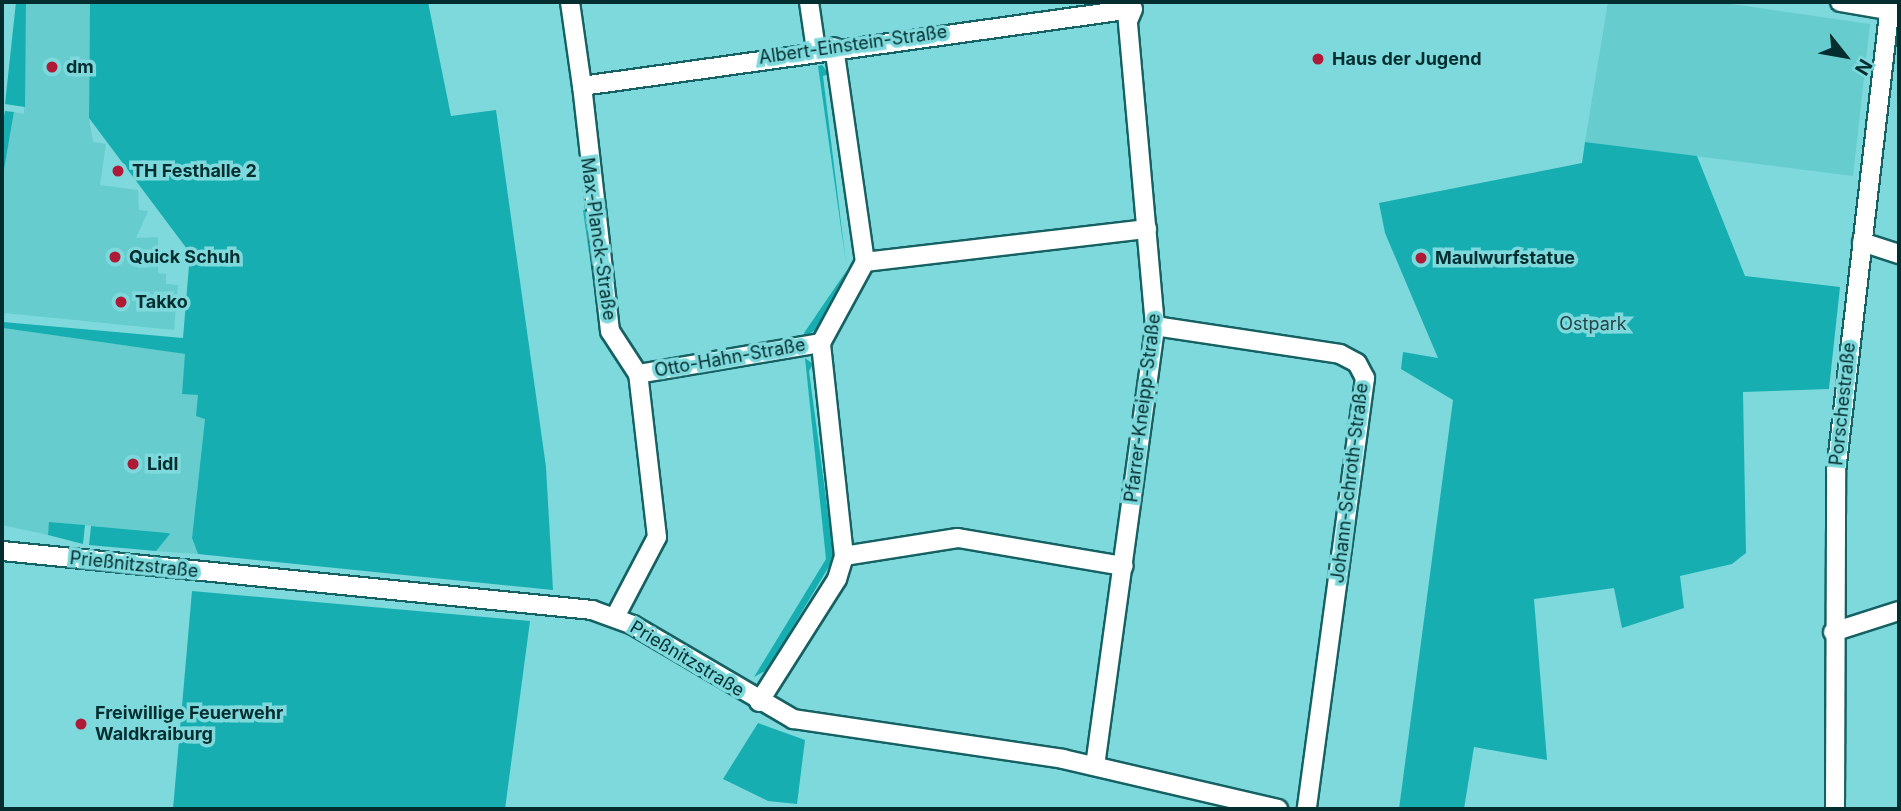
<!DOCTYPE html>
<html>
<head>
<meta charset="utf-8">
<style>
  body { margin:0 }
  #map { position:relative; width:1901px; height:811px; overflow:hidden; background:#7ed9dc; font-family:Inter,sans-serif }
  div>[style] { position:absolute }
  .built>* { inset:0; background:#66ccce }
  .green>* { inset:0; background:#17aeb2; transform-origin:0 0 }
  .roads { filter:drop-shadow(2px 0 #156163) drop-shadow(-2px 0 #156163) drop-shadow(0 2px #156163) drop-shadow(0 -2px #156163) }
  .minor>* { height:18px; margin:-9px; padding:0 9px; transform-origin:9px; border-radius:9px; background:#fff }
  .dots>* { width:19px; height:19px; translate:-50% -50%; box-sizing:border-box; border:4px solid #7ed9dc; border-radius:50% }
  span { translate:-50% -50%; white-space:nowrap; text-align:center; line-height:1.15; -webkit-text-stroke:7px #7ed9dc; paint-order:stroke }
  .street-label { font-size:18px; color:#032d2e }
  .poi-label { font-size:18px; color:#032d2e; font-weight:700 }
  .left { translate:0 -50%; text-align:left }
  .park-label { font-size:18px; color:#274647 }
  .frame { position:absolute; inset:0; border:4px solid #032d2e; pointer-events:none }
  .north { position:absolute; left:1810px; top:21px; width:70px; height:70px; -webkit-text-stroke:5px #7ed9dc; paint-order:stroke; rotate:121deg; font-size:19px; font-weight:700; line-height:28px; text-align:center; color:#032d2e }
  .north::after { content:''; display:block; margin:auto; width:24px; height:32px; background:#032d2e; clip-path:polygon(50% 0,100% 100%,50% 72%,0 100%) }
</style>
</head>
<body>
<div id="map">
  <div class="built">
    <div style="clip-path:polygon(26px 2px,90px 2px,89px 118px,93px 142px,106px 144px,100px 185px,138px 190px,139px 210px,148px 211px,136px 238px,158px 237px,158px 273px,166px 274px,166px 284px,178px 285px,174px 330px,5px 313px,3px 328px,186px 354px,182px 393px,198px 395px,205px 419px,192px 538px,198px 554px,156px 551px,168px 533px,50px 522px,48px 535px,2px 525px,2px 181px,14px 112px,24px 114px)"></div>
    <div style="clip-path:polygon(1608px 2px,1718px 2px,1870px 24px,1853px 176px,1585px 142px)"></div>
  </div>
  <div class="green">
    <div style="clip-path:polygon(16px 2px,26px 2px,25px 107px,5px 104px)"></div>
    <div style="clip-path:polygon(90px 2px,428px 2px,451px 116px,496px 110px,546px 467px,553px 590px,198px 554px,192px 538px,205px 419px,196px 416px,198px 395px,182px 394px,185px 354px,3px 328px,3px 322px,183px 338px,190px 253px,89px 118px)"></div>
    <div style="clip-path:polygon(822px 65px,829px 74px,823px 76px,846px 263px,818px 66px)"></div>
    <div style="clip-path:polygon(5px 111px,14px 112px,2px 181px,2px 128px)"></div>
    <div style="clip-path:polygon(1585px 142px,1697px 156px,1745px 276px,1840px 287px,1829px 389px,1743px 392px,1746px 553px,1732px 564px,1680px 576px,1684px 608px,1622px 628px,1614px 588px,1534px 599px,1547px 760px,1474px 747px,1464px 809px,1399px 809px,1453px 400px,1401px 369px,1403px 352px,1438px 358px,1385px 233px,1379px 203px,1582px 163px)"></div>
    <div style="left:585px;top:210px;width:82px;height:2px;rotate:82deg"></div>
    <div style="clip-path:polygon(847px 270px,816px 330px,805px 336px,804px 333px)"></div>
    <div style="clip-path:polygon(805px 358px,813px 364px,809px 371px,834px 558px,767px 670px,754px 677px,826px 559px)"></div>
    <div style="clip-path:polygon(49px 522px,85px 525px,83px 544px,48px 535px)"></div>
    <div style="clip-path:polygon(91px 526px,168px 533px,170px 534px,156px 551px,89px 545px)"></div>
    <div style="clip-path:polygon(192px 591px,530px 621px,505px 809px,173px 809px)"></div>
    <div style="clip-path:polygon(758px 723px,805px 740px,797px 804px,768px 801px,723px 779px)"></div>
  </div>
  <div class="roads">
    <div class="minor">
      <div style="left:570px;top:2px;width:85px;rotate:81.9deg"></div>
      <div style="left:809px;top:2px;width:49px;rotate:81.7deg"></div>
      <div style="left:1840px;top:2px;width:60px;rotate:9.6deg"></div>
      <div style="left:1862px;top:242px;width:39px;rotate:18deg"></div>
      <div style="left:865px;top:262px;width:284px;rotate:-6.7deg"></div>
      <div style="left:1155px;top:326px;width:187px;rotate:8.6deg"></div>
      <div style="left:1340px;top:354px;width:19px;rotate:28deg"></div>
      <div style="left:1357px;top:363px;width:17px;rotate:62deg"></div>
      <div style="left:1365px;top:378px;width:435px;rotate:97.7deg"></div>
      <div style="left:638px;top:374px;width:186px;rotate:-9.6deg"></div>
      <div style="left:2px;top:551px;width:593px;rotate:5.71deg"></div>
      <div style="left:592px;top:610px;width:44px;rotate:20.1deg"></div>
      <div style="left:633px;top:625px;width:186px;rotate:30.4deg"></div>
      <div style="left:793px;top:719px;width:273px;rotate:8.4deg"></div>
      <div style="left:1063px;top:759px;width:221px;rotate:13.1deg"></div>
      <div style="left:844px;top:556px;width:115px;rotate:-9deg"></div>
      <div style="left:958px;top:538px;width:168px;rotate:9.6deg"></div>
      <div style="left:615px;top:617px;width:90px;rotate:-62.3deg"></div>
      <div style="left:657px;top:537px;width:164px;rotate:-96.6deg"></div>
      <div style="left:638px;top:374px;width:51px;rotate:-123.1deg"></div>
      <div style="left:610px;top:331px;width:247px;rotate:-96.5deg"></div>
      <div style="left:582px;top:86px;width:556px;rotate:-7.96deg"></div>
      <div style="left:1833px;top:632px;width:69px;rotate:-17.7deg"></div>
      <div style="left:759px;top:702px;width:146px;rotate:-57.6deg"></div>
      <div style="left:837px;top:579px;width:24px;rotate:-73deg"></div>
      <div style="left:844px;top:556px;width:214px;rotate:-96.2deg"></div>
      <div style="left:821px;top:343px;width:92px;rotate:-61.5deg"></div>
      <div style="left:865px;top:262px;width:217px;rotate:-98.2deg"></div>
      <div style="left:1095px;top:766px;width:444px;rotate:-82.2deg"></div>
      <div style="left:1155px;top:326px;width:306px;rotate:-95.1deg"></div>
      <div style="left:1128px;top:21px;width:13px;rotate:-67deg"></div>
      <div style="left:1835px;top:809px;width:337px;rotate:-89.8deg"></div>
      <div style="left:1836px;top:472px;width:473px;rotate:-83.4deg"></div>
    </div>
  </div>
  <div class="dots">
    <div style="left:1318px;top:59px;background:#af1a37"></div>
    <div style="left:52px;top:67px;background:#af1a37"></div>
    <div style="left:118px;top:171px;background:#af1a37"></div>
    <div style="left:115px;top:257px;background:#af1a37"></div>
    <div style="left:1421px;top:258px;background:#af1a37"></div>
    <div style="left:121px;top:302px;background:#af1a37"></div>
    <div style="left:133px;top:464px;background:#af1a37"></div>
    <div style="left:81px;top:724px;background:#af1a37"></div>
  </div>
  <div class="street-label">
    <span style="left:853px;top:45px;rotate:-8deg">Albert-Einstein-Straße</span>
    <span style="left:598px;top:239px;rotate:82deg">Max-Planck-Straße</span>
    <span style="left:730px;top:358px;rotate:-10deg">Otto-Hahn-Straße</span>
    <span style="left:1843px;top:404px;rotate:-84deg">Porschestraße</span>
    <span style="left:1143px;top:408px;rotate:-83deg">Pfarrer-Kneipp-Straße</span>
    <span style="left:1350px;top:483px;rotate:-83deg">Johann-Schroth-Straße</span>
    <span style="left:134px;top:565px;rotate:6deg">Prießnitzstraße</span>
    <span style="left:687px;top:659px;rotate:31deg">Prießnitzstraße</span>
  </div>
  <div class="poi-label">
    <span class="left" style="left:1332px;top:59px">Haus der Jugend</span>
    <span class="left" style="left:66px;top:67px">dm</span>
    <span class="left" style="left:132px;top:171px">TH Festhalle 2</span>
    <span class="left" style="left:129px;top:257px">Quick Schuh</span>
    <span class="left" style="left:1435px;top:258px">Maulwurfstatue</span>
    <span class="left" style="left:135px;top:302px">Takko</span>
    <span class="left" style="left:147px;top:464px">Lidl</span>
    <span class="left" style="left:95px;top:724px">Freiwillige Feuerwehr<br>Waldkraiburg</span>
  </div>
  <div class="park-label">
    <span style="left:1593px;top:324px">Ostpark</span>
  </div>
  <div class="frame"></div>
  <div class="north">N</div>
</div>
</body>
</html>
